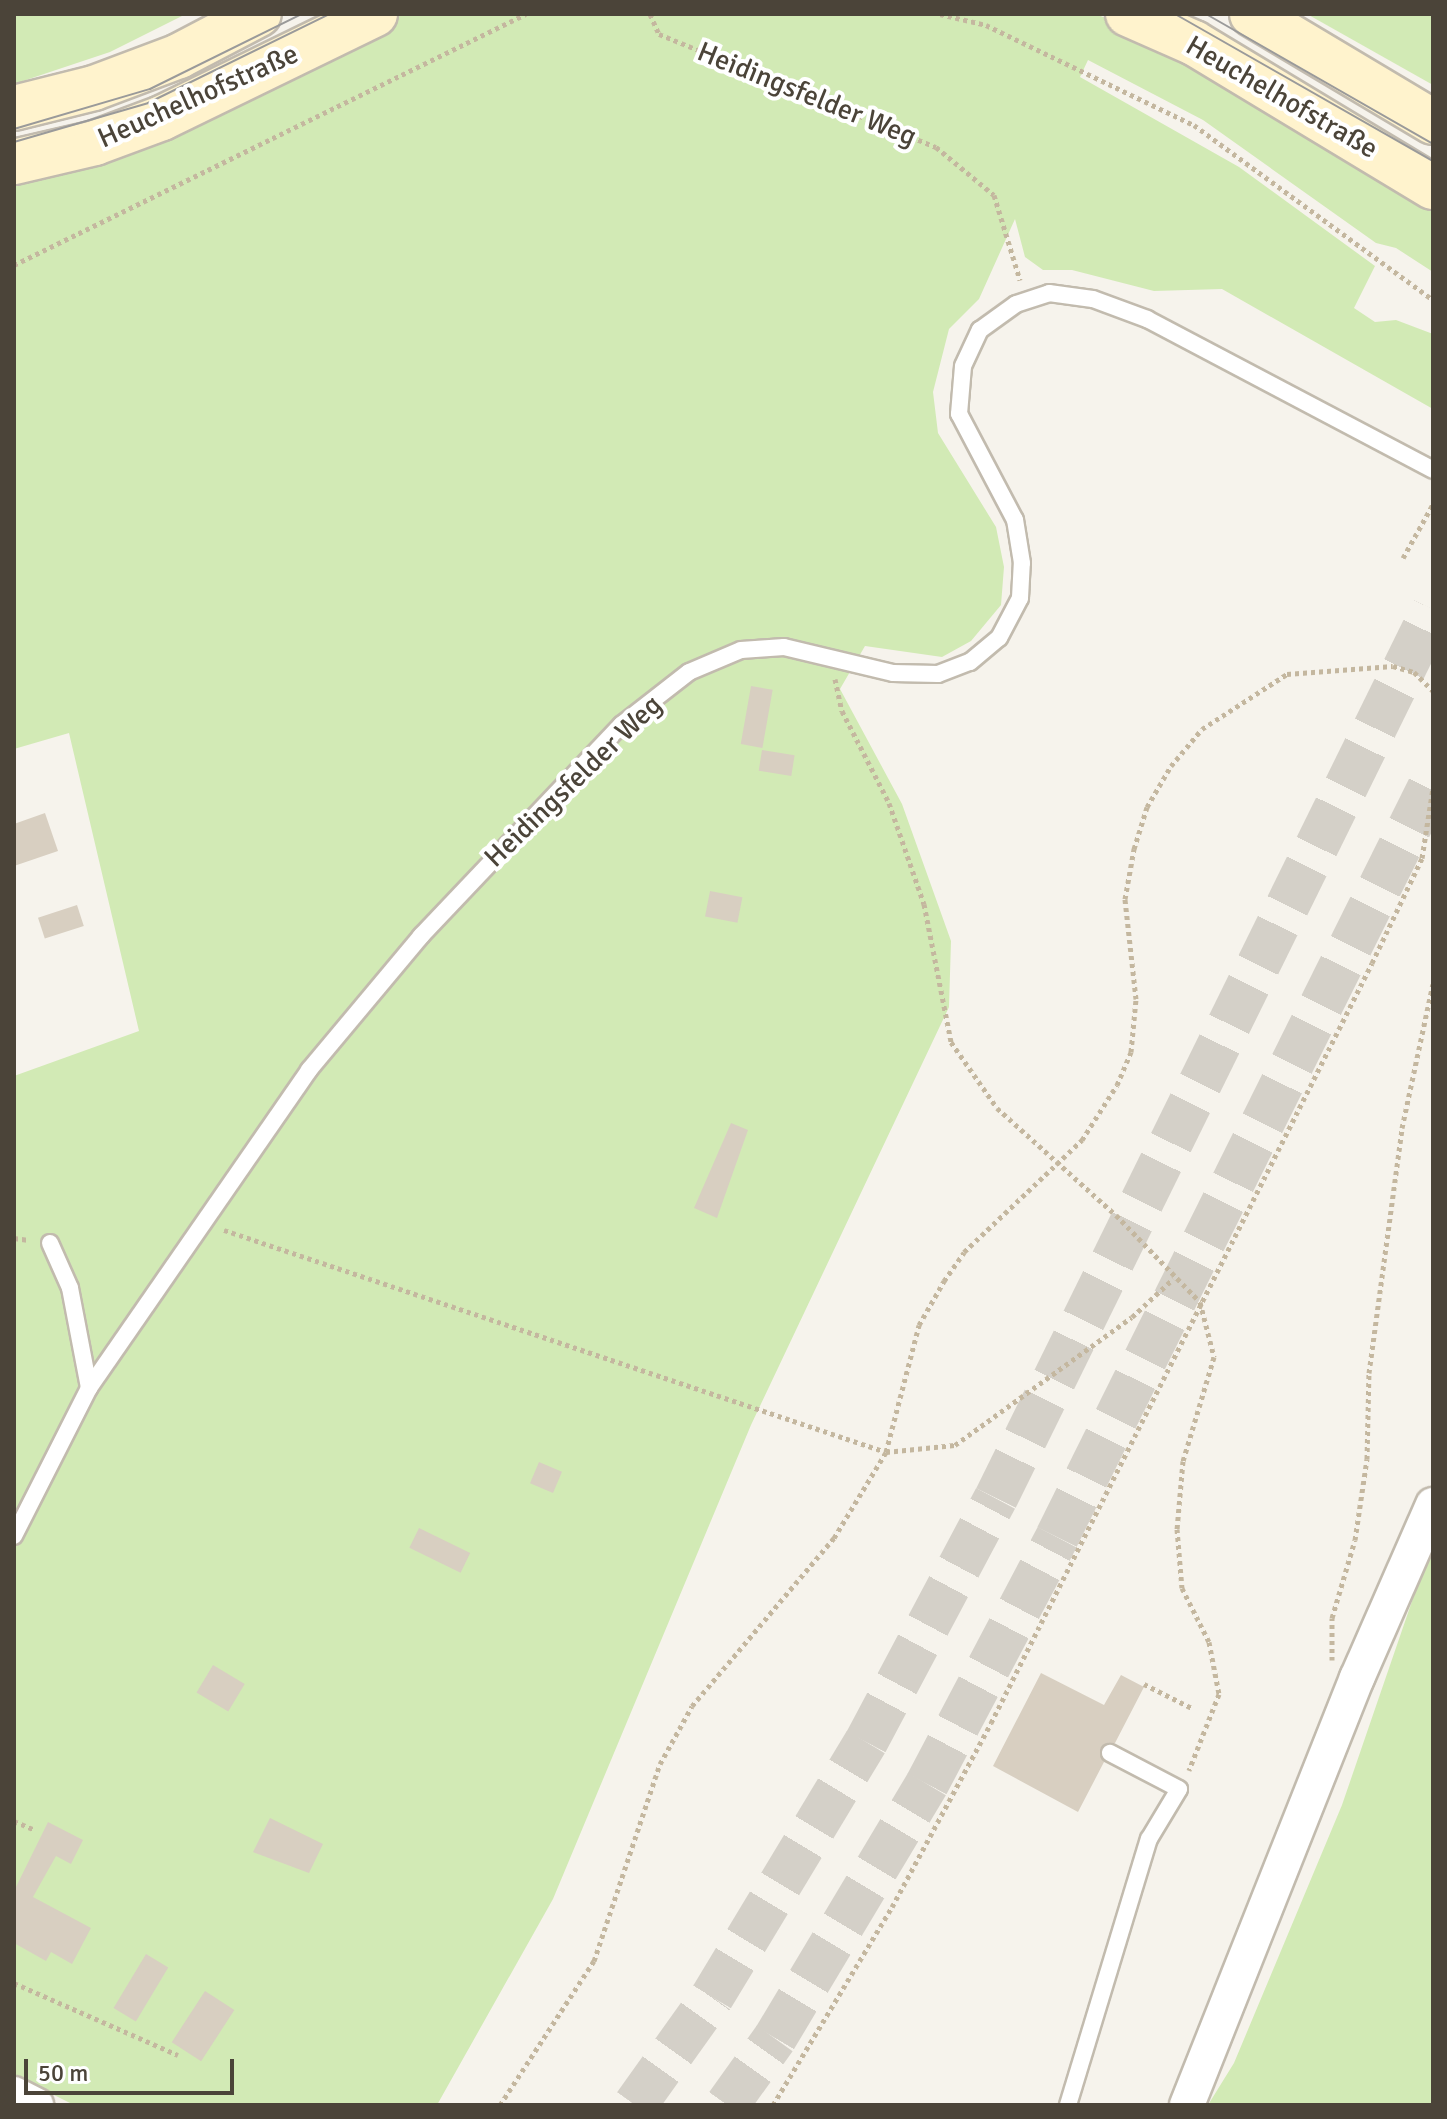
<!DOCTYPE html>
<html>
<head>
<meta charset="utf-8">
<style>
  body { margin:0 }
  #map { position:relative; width:1447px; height:2119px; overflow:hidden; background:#f6f3ec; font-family:Signika,sans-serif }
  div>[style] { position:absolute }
  .green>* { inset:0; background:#d2eab5 }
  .building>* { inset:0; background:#d8cfc1; transform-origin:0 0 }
  .motorway-tunnel>* { height:44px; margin-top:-22px; transform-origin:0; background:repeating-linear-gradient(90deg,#d4d0c8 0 44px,transparent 0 66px) }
  .path>* { height:5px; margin-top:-2.5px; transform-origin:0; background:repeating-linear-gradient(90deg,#c4b79f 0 4px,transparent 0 8px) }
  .roads { filter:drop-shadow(2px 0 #c2bbae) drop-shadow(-2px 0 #c2bbae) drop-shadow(0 2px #c2bbae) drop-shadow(0 -2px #c2bbae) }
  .service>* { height:16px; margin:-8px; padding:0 8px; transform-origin:8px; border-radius:8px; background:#fff }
  .minor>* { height:34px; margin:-17px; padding:0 17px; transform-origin:17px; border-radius:17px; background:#fff }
  .secondary>* { height:44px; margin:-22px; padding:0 22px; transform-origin:22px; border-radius:22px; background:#fff3cd }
  .tram>* { height:2px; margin:-1px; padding:0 1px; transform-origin:1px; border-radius:1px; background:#9a9a9a }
  span { translate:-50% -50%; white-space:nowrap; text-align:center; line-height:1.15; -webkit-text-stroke:8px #fff; paint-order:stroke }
  .street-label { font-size:28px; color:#4b4439 }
  .frame { position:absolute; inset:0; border:16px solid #4b4439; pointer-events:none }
  .scale { position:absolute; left:24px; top:2059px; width:210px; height:36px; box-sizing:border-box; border:4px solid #4b4439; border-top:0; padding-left:10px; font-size:24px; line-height:28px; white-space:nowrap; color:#4b4439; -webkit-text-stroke:6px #fff; paint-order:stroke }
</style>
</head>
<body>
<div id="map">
  <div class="green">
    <div style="clip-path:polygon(14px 14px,186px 14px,110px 52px,14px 84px)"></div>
    <div style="clip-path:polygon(404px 14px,1096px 14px,1157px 40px,1433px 198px,1433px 272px,1396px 248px,1376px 243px,1203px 120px,1088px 60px,1080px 77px,1239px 167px,1375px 266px,1354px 308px,1375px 322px,1396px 320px,1433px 334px,1433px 409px,1222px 289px,1154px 291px,1072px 270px,1043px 270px,1025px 257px,1015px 219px,979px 299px,949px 329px,933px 392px,938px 433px,996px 527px,1004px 567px,1001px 605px,971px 641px,942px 657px,865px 646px,840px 689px,902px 804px,951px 941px,949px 1007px,751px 1425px,553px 1899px,437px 2105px,74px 2105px,14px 2075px,14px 1076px,139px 1031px,69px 733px,14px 749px,14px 176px)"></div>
    <div style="clip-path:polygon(1307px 14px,1433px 14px,1433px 85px)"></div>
    <div style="clip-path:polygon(1433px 1540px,1433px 2105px,1208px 2105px,1234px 2063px,1342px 1805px)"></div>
  </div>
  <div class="building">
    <div style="left:751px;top:686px;width:22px;height:59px;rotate:10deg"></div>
    <div style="left:762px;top:750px;width:33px;height:21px;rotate:9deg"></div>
    <div style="clip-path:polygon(45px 813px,58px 851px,14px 866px,14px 824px)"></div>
    <div style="left:710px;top:891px;width:33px;height:26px;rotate:11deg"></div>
    <div style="left:77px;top:905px;width:22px;height:41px;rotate:72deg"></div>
    <div style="clip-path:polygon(731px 1123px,748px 1130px,717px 1218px,694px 1208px)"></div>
    <div style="left:539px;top:1462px;width:25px;height:23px;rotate:23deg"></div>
    <div style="left:419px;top:1528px;width:57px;height:22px;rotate:26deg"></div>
    <div style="left:213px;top:1665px;width:37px;height:32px;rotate:31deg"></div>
    <div style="clip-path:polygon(1041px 1673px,1104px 1705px,1121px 1675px,1144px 1687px,1115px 1743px,1100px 1749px,1104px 1762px,1078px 1812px,993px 1766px)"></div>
    <div style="clip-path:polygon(270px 1818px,323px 1844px,309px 1873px,253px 1852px)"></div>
    <div style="clip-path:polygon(48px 1822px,83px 1840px,71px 1864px,56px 1856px,33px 1897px,91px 1928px,72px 1964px,51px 1952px,46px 1961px,14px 1943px,14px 1891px)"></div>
    <div style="left:146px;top:1954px;width:26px;height:63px;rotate:31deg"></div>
    <div style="left:205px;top:1991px;width:35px;height:61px;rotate:33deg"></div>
  </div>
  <div class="motorway-tunnel">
    <div style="left:635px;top:2105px;width:133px;rotate:-54.5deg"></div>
    <div style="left:712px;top:1997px;width:298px;rotate:-58.9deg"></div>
    <div style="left:866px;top:1742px;width:276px;rotate:-62deg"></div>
    <div style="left:996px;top:1498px;width:990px;rotate:-63.8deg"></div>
    <div style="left:727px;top:2105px;width:82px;rotate:-54.4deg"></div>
    <div style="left:775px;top:2038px;width:296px;rotate:-59.1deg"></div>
    <div style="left:927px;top:1784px;width:279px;rotate:-62.2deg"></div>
    <div style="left:1057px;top:1537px;width:845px;rotate:-63.59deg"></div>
  </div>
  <div class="path">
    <div style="left:650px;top:14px;width:22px;rotate:66deg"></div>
    <div style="left:659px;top:34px;width:299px;rotate:22.2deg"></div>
    <div style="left:936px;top:147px;width:75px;rotate:39.6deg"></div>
    <div style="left:994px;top:195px;width:89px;rotate:73deg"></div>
    <div style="left:940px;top:14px;width:47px;rotate:13.4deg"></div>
    <div style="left:986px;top:25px;width:231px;rotate:25.7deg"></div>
    <div style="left:1194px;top:125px;width:296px;rotate:36.2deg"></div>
    <div style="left:14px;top:265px;width:570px;rotate:-26.12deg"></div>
    <div style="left:1403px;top:558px;width:62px;rotate:-60.9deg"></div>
    <div style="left:835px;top:679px;width:33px;rotate:78deg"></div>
    <div style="left:842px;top:711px;width:103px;rotate:62.9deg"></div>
    <div style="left:889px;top:803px;width:107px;rotate:70.9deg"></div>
    <div style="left:924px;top:904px;width:141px;rotate:78.9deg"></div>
    <div style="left:951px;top:1042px;width:80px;rotate:55.1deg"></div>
    <div style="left:997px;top:1108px;width:160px;rotate:42deg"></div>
    <div style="left:1116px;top:1215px;width:121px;rotate:46deg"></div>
    <div style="left:1200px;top:1302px;width:57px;rotate:75.7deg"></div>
    <div style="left:1214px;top:1357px;width:109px;rotate:106.6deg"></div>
    <div style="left:1183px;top:1461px;width:68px;rotate:95deg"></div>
    <div style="left:1177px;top:1529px;width:59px;rotate:85.2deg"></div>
    <div style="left:1182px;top:1588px;width:60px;rotate:63.4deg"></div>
    <div style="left:1209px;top:1642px;width:53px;rotate:79.1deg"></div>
    <div style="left:1219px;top:1694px;width:82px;rotate:111.5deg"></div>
    <div style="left:224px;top:1230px;width:698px;rotate:18.54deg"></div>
    <div style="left:886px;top:1452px;width:69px;rotate:-5.8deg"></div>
    <div style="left:955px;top:1445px;width:218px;rotate:-35.9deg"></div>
    <div style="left:1132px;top:1317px;width:56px;rotate:-42.8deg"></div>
    <div style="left:14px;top:1238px;width:15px;rotate:8deg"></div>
    <div style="left:1332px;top:1660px;width:42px;rotate:-90deg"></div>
    <div style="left:1332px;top:1618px;width:81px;rotate:-73.6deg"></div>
    <div style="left:1355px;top:1540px;width:82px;rotate:-81.6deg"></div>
    <div style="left:1367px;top:1459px;width:86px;rotate:-88.7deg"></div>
    <div style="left:1369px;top:1373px;width:247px;rotate:-82.3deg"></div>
    <div style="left:1402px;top:1128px;width:147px;rotate:-77.9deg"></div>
    <div style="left:1144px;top:1684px;width:54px;rotate:26.6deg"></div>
    <div style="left:14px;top:1821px;width:23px;rotate:23deg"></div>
    <div style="left:14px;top:1983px;width:179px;rotate:23.7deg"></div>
    <div style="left:500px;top:2105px;width:172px;rotate:-56.9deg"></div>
    <div style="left:594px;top:1961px;width:208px;rotate:-71.5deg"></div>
    <div style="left:660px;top:1764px;width:66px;rotate:-61.1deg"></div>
    <div style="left:692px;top:1706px;width:220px;rotate:-49.8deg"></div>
    <div style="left:834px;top:1538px;width:100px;rotate:-58.8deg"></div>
    <div style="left:886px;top:1452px;width:131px;rotate:-75.4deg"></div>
    <div style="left:919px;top:1325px;width:51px;rotate:-60.4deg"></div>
    <div style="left:944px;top:1281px;width:35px;rotate:-55deg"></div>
    <div style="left:964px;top:1252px;width:163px;rotate:-43.5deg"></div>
    <div style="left:1082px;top:1140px;width:65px;rotate:-57.5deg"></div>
    <div style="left:1117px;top:1085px;width:36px;rotate:-67deg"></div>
    <div style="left:1131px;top:1052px;width:53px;rotate:-84.6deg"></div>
    <div style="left:1136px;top:999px;width:101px;rotate:-96.3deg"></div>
    <div style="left:1125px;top:899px;width:51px;rotate:-79.8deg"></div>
    <div style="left:1134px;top:849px;width:44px;rotate:-72.8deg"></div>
    <div style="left:1147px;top:807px;width:48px;rotate:-59.7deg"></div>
    <div style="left:1171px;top:766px;width:48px;rotate:-50deg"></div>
    <div style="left:1202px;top:729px;width:101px;rotate:-32.9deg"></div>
    <div style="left:1287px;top:674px;width:106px;rotate:-4.3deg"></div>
    <div style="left:1393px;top:666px;width:22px;rotate:16deg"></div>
    <div style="left:1414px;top:672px;width:27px;rotate:45deg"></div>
    <div style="left:773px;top:2105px;width:231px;rotate:-59deg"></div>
    <div style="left:892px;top:1907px;width:209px;rotate:-61.7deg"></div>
    <div style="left:991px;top:1723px;width:850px;rotate:-63.37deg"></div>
    <div style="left:1372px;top:963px;width:116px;rotate:-64.5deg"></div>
    <div style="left:1422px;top:858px;width:71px;rotate:-81.1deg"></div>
  </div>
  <div class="roads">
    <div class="service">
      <div style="left:50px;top:1243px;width:49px;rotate:66deg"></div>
      <div style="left:70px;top:1288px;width:102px;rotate:79.2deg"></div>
      <div style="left:14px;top:1536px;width:166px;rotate:-63.1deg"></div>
      <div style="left:89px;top:1388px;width:387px;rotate:-55.3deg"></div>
      <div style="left:309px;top:1070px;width:175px;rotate:-50.1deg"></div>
      <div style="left:421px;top:936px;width:291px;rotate:-46.5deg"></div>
      <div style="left:621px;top:725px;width:86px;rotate:-37.9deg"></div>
      <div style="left:689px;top:672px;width:56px;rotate:-22.9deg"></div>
      <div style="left:741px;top:650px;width:43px;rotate:-4deg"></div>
      <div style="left:784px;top:647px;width:112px;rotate:13.4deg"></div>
      <div style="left:893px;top:673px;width:45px;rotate:1.3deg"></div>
      <div style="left:938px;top:674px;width:34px;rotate:-21deg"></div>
      <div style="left:970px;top:662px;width:38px;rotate:-40deg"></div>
      <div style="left:999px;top:638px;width:45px;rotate:-62.3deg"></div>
      <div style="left:1020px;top:598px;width:35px;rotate:-87deg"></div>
      <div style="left:1022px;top:563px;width:44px;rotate:-99.2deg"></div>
      <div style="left:1015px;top:520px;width:120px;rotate:-117.8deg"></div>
      <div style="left:959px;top:414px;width:48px;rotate:-85.2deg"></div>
      <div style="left:963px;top:366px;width:40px;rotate:-65deg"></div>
      <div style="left:980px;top:330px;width:44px;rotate:-35.8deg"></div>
      <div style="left:1016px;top:304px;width:35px;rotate:-18deg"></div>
      <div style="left:1049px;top:293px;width:44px;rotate:7.8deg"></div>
      <div style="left:1093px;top:299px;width:58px;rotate:20.3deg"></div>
      <div style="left:1147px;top:319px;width:323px;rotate:27.8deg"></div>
      <div style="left:1068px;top:2105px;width:278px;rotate:-73.1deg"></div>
      <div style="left:1149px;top:1839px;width:58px;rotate:-59deg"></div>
      <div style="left:1179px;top:1789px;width:78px;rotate:-152.4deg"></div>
    </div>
    <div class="minor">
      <div style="left:14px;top:2094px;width:25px;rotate:27deg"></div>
      <div style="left:1187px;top:2105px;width:460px;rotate:-68.3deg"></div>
      <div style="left:1357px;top:1678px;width:189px;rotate:-66.3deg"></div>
    </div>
    <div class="secondary">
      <div style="left:1128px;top:14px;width:72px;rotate:23.7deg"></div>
      <div style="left:1194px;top:43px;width:279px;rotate:31.1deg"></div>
      <div style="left:1252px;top:14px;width:211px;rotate:30.8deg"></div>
      <div style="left:14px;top:108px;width:82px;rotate:-14deg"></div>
      <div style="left:94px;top:88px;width:91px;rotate:-20.6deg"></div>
      <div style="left:179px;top:56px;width:90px;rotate:-27.7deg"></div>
      <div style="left:14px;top:162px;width:83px;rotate:-13.2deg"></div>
      <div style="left:95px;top:143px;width:72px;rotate:-20.5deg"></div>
      <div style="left:162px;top:118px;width:237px;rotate:-26deg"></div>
    </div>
  </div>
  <div class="tram">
    <div style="left:1175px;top:14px;width:297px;rotate:29.7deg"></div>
    <div style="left:1206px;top:14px;width:262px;rotate:29.8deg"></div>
    <div style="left:14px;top:129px;width:142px;rotate:-16.4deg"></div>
    <div style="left:150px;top:89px;width:169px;rotate:-26.3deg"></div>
    <div style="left:14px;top:142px;width:140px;rotate:-16.2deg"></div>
    <div style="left:148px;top:103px;width:203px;rotate:-26.1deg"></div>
  </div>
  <div class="street-label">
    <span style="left:807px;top:94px;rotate:22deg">Heidingsfelder Weg</span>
    <span style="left:198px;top:96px;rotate:-24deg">Heuchelhofstraße</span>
    <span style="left:1282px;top:97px;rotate:30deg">Heuchelhofstraße</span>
    <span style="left:573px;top:781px;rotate:-44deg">Heidingsfelder Weg</span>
  </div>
  <div class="frame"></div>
  <div class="scale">50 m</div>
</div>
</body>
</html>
